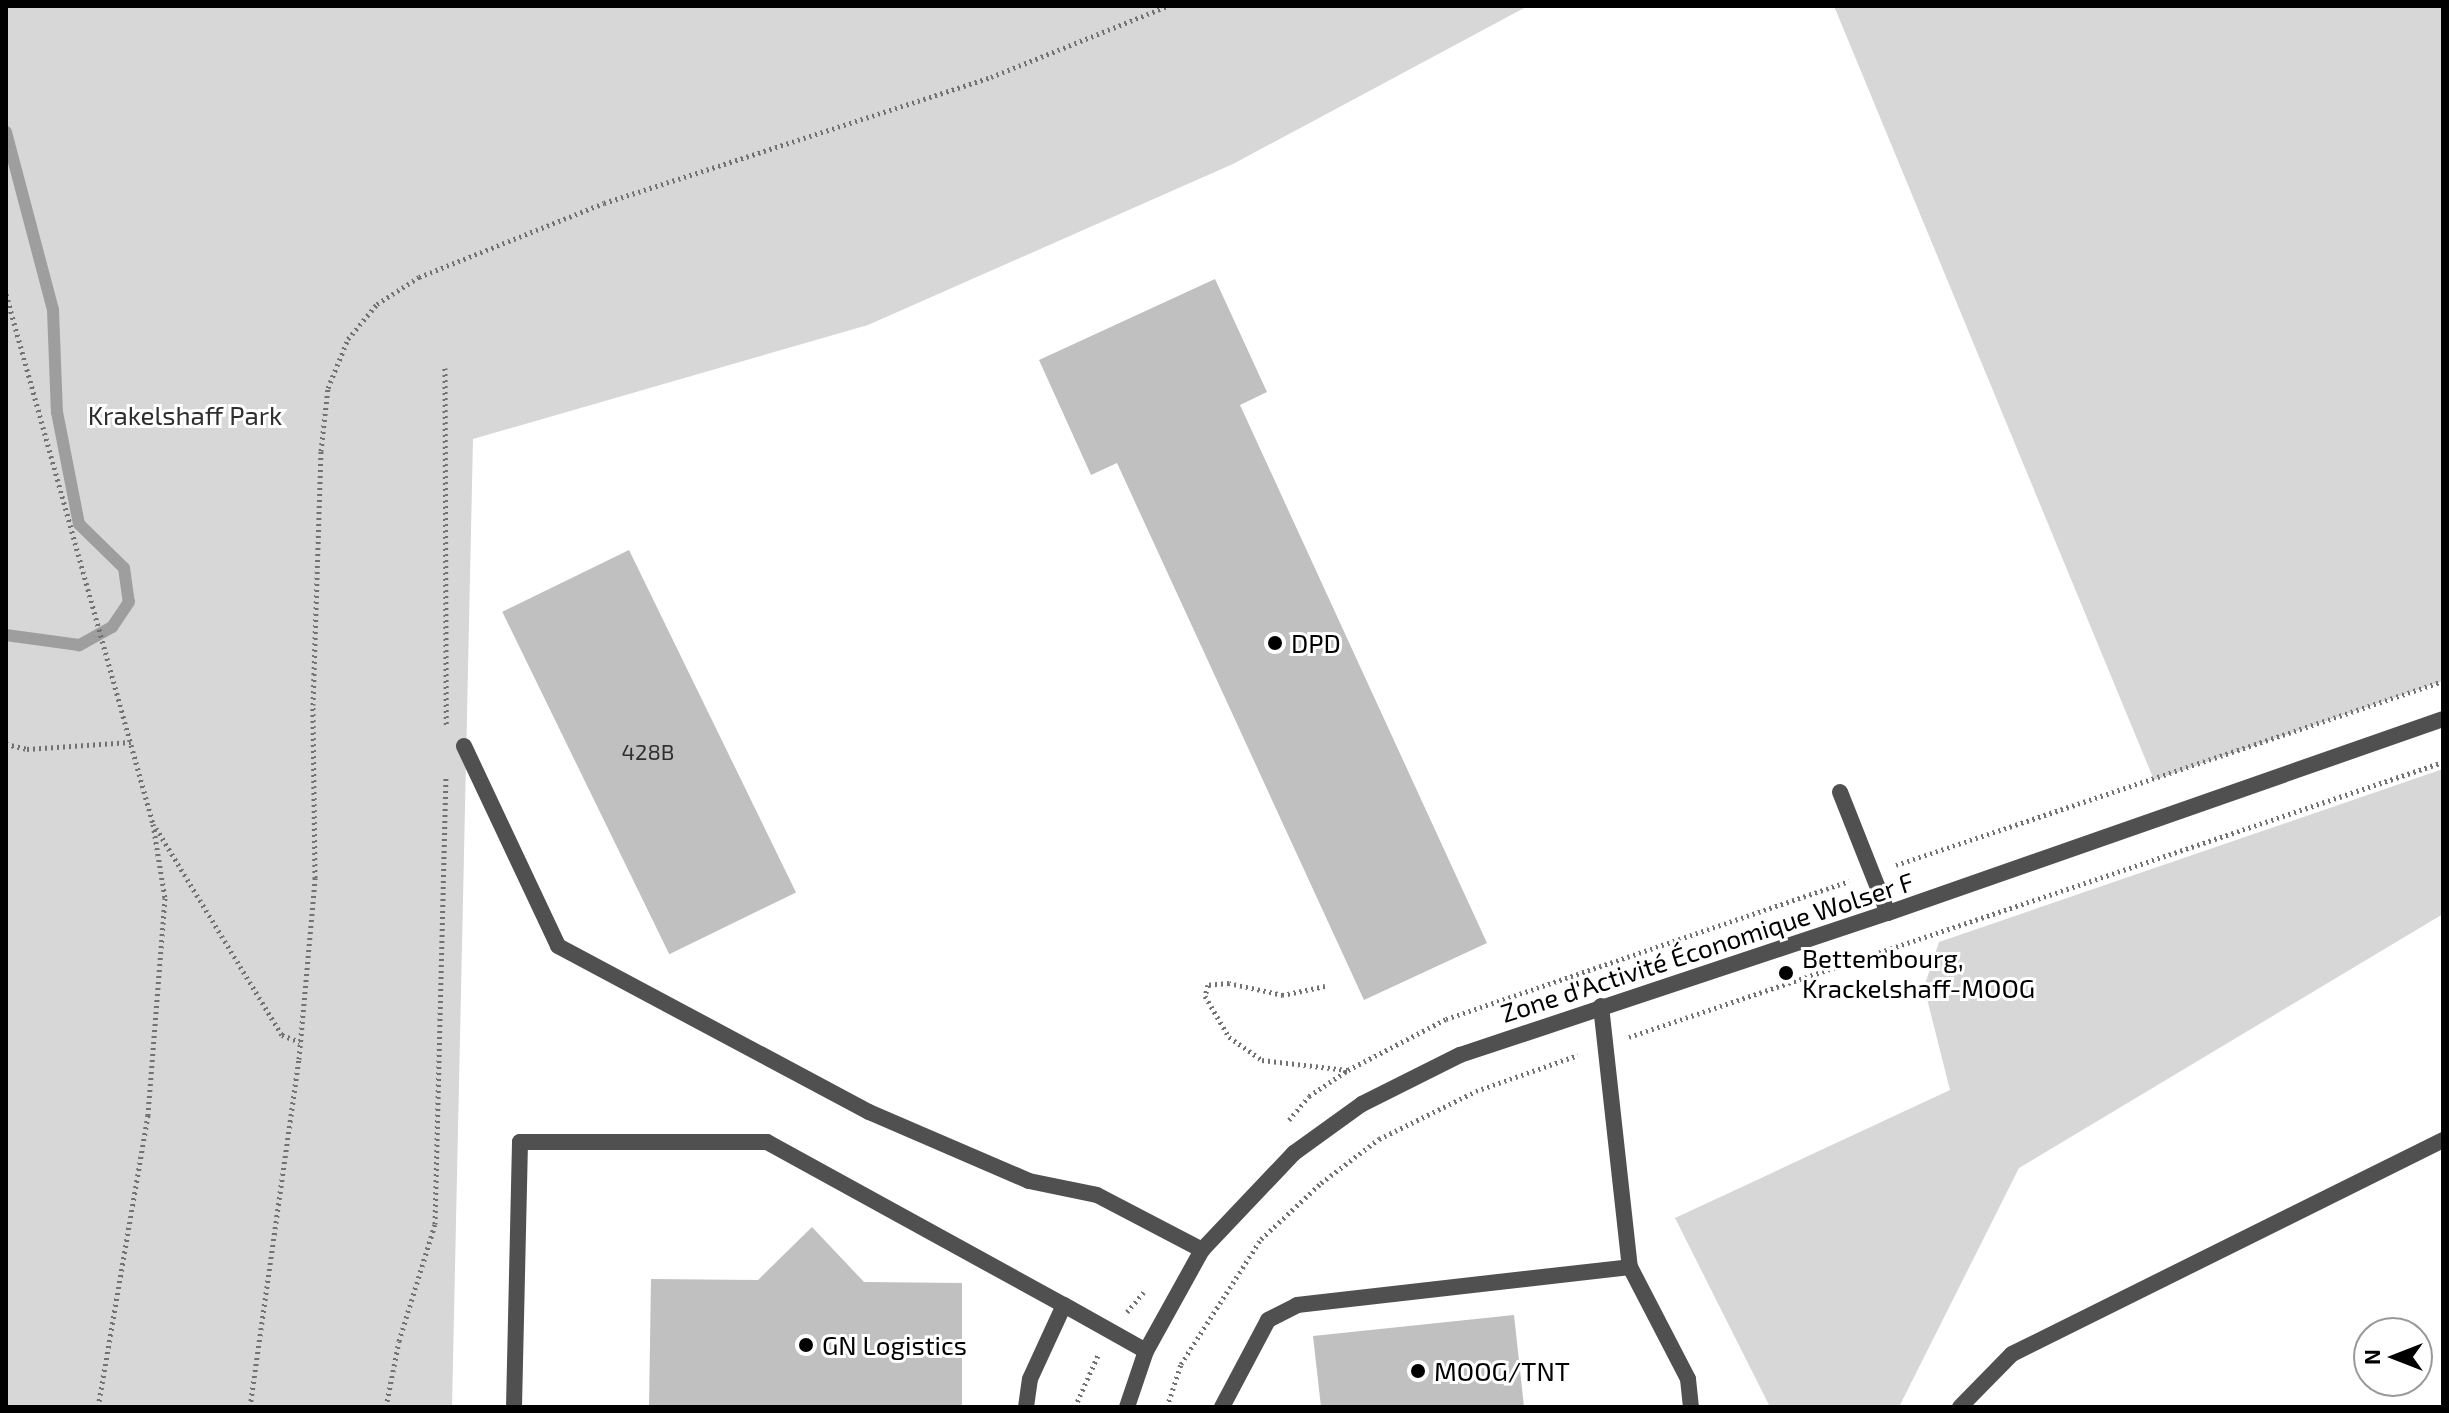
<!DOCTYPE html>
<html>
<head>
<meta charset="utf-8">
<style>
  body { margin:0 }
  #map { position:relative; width:2449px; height:1413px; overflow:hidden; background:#fff; font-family:"Exo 2",sans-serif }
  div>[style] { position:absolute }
  .green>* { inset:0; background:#d7d7d7 }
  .stream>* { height:12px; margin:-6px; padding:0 6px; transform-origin:6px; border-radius:6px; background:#9e9e9e }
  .building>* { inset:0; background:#c0c0c0; transform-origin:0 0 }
  .path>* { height:5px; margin-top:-2.5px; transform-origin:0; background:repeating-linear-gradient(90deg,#727272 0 2px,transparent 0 6px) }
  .lane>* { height:16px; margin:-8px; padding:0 8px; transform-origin:8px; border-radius:8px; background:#505050 }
  .dots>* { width:22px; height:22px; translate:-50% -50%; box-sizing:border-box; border:4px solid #fff; border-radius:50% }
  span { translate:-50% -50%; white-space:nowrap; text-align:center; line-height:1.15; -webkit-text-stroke:6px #fff; paint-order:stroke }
  .number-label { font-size:22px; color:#303030 }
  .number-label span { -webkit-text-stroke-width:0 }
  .park-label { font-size:26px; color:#2e2e2e }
  .poi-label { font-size:26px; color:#000 }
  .left { translate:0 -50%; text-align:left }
  .street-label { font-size:26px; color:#000 }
  .frame { position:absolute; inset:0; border:8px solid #000; pointer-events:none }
  .north { position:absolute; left:2353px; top:1317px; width:80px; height:80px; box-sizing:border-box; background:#fff; border:2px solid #999; border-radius:50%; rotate:270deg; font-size:22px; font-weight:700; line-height:32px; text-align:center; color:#000 }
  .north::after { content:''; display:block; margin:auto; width:28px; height:36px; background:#000; clip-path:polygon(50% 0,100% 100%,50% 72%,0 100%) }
</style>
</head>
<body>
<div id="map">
  <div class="green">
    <div style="clip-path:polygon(6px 6px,1528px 6px,1233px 164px,868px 325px,473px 439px,452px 1407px,6px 1407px)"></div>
    <div style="clip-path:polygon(1834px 6px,2443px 6px,2443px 681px,2154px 780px)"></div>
    <div style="clip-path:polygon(2443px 769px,2443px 914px,2019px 1168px,1899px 1407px,1770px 1407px,1675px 1218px,1950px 1090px,1924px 987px,1939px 942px)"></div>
  </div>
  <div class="stream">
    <div style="left:6px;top:132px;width:184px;rotate:75.2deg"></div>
    <div style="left:53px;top:310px;width:102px;rotate:87.8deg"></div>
    <div style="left:57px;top:412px;width:114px;rotate:78.9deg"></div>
    <div style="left:79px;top:524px;width:63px;rotate:44.4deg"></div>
    <div style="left:124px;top:568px;width:34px;rotate:82deg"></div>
    <div style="left:129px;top:602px;width:30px;rotate:124deg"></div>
    <div style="left:112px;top:627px;width:38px;rotate:151deg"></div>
    <div style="left:79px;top:645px;width:74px;rotate:-172.2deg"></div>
  </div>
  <div class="building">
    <div style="clip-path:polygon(1215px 279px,1267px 392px,1240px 405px,1487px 943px,1364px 1000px,1117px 463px,1091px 475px,1039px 360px)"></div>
    <div style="left:629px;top:550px;width:381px;height:141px;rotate:64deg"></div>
    <div style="clip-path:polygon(812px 1227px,864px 1282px,962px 1283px,962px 1407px,649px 1407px,651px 1279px,758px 1280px)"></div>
    <div style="clip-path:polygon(1514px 1315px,1524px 1407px,1321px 1407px,1313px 1336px)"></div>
  </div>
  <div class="path">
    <div style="left:6px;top:294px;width:550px;rotate:74.5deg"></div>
    <div style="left:153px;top:824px;width:75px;rotate:80.8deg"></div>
    <div style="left:165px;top:898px;width:218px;rotate:94.5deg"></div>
    <div style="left:148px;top:1115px;width:296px;rotate:99.7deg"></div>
    <div style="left:445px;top:368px;width:359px;rotate:89.8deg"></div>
    <div style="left:6px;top:744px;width:22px;rotate:13deg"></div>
    <div style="left:27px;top:749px;width:104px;rotate:-3.9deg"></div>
    <div style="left:156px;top:828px;width:242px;rotate:58.7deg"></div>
    <div style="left:282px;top:1035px;width:19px;rotate:21deg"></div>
    <div style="left:1896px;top:865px;width:577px;rotate:-18.59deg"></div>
    <div style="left:1325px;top:986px;width:43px;rotate:167.9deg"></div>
    <div style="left:1283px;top:995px;width:55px;rotate:-167.5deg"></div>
    <div style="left:1229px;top:983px;width:21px;rotate:175deg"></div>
    <div style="left:1208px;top:985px;width:11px;rotate:105deg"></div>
    <div style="left:1205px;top:996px;width:48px;rotate:59.7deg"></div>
    <div style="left:1229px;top:1037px;width:40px;rotate:34.9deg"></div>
    <div style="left:1262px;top:1060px;width:86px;rotate:6.7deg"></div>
    <div style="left:1629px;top:1037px;width:859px;rotate:-18.67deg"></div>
    <div style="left:1289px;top:1120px;width:31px;rotate:-50deg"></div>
    <div style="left:1309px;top:1096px;width:47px;rotate:-33.7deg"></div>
    <div style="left:1348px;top:1070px;width:110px;rotate:-27.5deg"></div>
    <div style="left:1446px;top:1019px;width:426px;rotate:-18.9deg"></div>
    <div style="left:1127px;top:1312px;width:26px;rotate:-50deg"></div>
    <div style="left:250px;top:1407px;width:351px;rotate:-82deg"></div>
    <div style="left:299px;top:1059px;width:182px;rotate:-84.9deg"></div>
    <div style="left:315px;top:878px;width:173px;rotate:-90.7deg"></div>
    <div style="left:313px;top:705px;width:254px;rotate:-88.2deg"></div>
    <div style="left:321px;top:451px;width:63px;rotate:-83.7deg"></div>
    <div style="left:328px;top:388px;width:53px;rotate:-67.8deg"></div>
    <div style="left:348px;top:339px;width:45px;rotate:-50.4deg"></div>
    <div style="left:377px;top:304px;width:50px;rotate:-32.7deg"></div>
    <div style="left:419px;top:277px;width:199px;rotate:-21.8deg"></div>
    <div style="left:604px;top:203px;width:407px;rotate:-18deg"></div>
    <div style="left:991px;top:77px;width:191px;rotate:-21.9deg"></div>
    <div style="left:386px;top:1407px;width:67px;rotate:-78.9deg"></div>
    <div style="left:399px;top:1341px;width:122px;rotate:-72.9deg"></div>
    <div style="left:435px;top:1224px;width:447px;rotate:-88.6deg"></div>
    <div style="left:1075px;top:1407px;width:59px;rotate:-66deg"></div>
    <div style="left:1167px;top:1407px;width:45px;rotate:-72deg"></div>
    <div style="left:1181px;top:1364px;width:148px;rotate:-57.4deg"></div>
    <div style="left:1261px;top:1239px;width:82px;rotate:-43deg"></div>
    <div style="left:1321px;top:1183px;width:73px;rotate:-37.2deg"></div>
    <div style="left:1379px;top:1139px;width:108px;rotate:-26.3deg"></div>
    <div style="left:1476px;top:1091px;width:108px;rotate:-19.4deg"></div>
  </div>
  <div class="lane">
    <div style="left:464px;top:746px;width:221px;rotate:64.8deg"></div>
    <div style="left:558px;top:946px;width:353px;rotate:28.1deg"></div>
    <div style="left:869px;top:1112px;width:174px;rotate:23.3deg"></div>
    <div style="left:1029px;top:1181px;width:69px;rotate:11.6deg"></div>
    <div style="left:1097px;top:1195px;width:119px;rotate:27.6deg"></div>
    <div style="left:1840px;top:792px;width:130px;rotate:68.4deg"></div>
    <div style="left:1601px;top:1006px;width:263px;rotate:83.7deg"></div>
    <div style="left:1630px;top:1267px;width:126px;rotate:62.6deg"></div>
    <div style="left:1688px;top:1379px;width:28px;rotate:84deg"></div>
    <div style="left:514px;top:1407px;width:265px;rotate:-88.7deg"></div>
    <div style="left:520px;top:1142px;width:247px"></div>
    <div style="left:767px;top:1142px;width:339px;rotate:28.8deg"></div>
    <div style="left:1026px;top:1407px;width:28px;rotate:-82deg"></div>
    <div style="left:1030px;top:1379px;width:81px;rotate:-65.3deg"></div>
    <div style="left:1064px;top:1305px;width:94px;rotate:29.3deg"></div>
    <div style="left:1127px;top:1407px;width:59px;rotate:-71.3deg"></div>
    <div style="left:1146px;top:1351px;width:115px;rotate:-61deg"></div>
    <div style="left:1202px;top:1250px;width:134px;rotate:-46.5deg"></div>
    <div style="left:1294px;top:1153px;width:84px;rotate:-35.8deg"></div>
    <div style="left:1362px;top:1104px;width:110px;rotate:-26.6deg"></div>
    <div style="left:1460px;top:1055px;width:451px;rotate:-18.4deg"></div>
    <div style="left:1888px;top:913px;width:588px;rotate:-19.27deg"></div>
    <div style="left:1222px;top:1407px;width:98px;rotate:-62.1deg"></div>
    <div style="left:1268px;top:1320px;width:33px;rotate:-27deg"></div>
    <div style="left:1297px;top:1305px;width:335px;rotate:-6.5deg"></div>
    <div style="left:1960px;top:1407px;width:74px;rotate:-45.5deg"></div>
    <div style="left:2012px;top:1354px;width:481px;rotate:-26.4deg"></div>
  </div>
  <div class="dots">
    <div style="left:1275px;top:643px;background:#000"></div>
    <div style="left:1786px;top:973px;background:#000"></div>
    <div style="left:806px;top:1345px;background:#000"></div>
    <div style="left:1418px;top:1371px;background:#000"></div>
  </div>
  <div class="number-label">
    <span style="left:648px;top:752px">428B</span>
  </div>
  <div class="park-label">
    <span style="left:185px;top:415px">Krakelshaff Park</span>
  </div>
  <div class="poi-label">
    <span class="left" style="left:1291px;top:643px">DPD</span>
    <span class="left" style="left:1802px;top:973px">Bettembourg,<br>Krackelshaff-MOOG</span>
    <span class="left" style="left:822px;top:1345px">GN Logistics</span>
    <span class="left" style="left:1434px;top:1371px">MOOG/TNT</span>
  </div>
  <div class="street-label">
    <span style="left:1707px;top:947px;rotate:-18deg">Zone d'Activité Économique Wolser F</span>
  </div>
  <div class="frame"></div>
  <div class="north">N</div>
</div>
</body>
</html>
